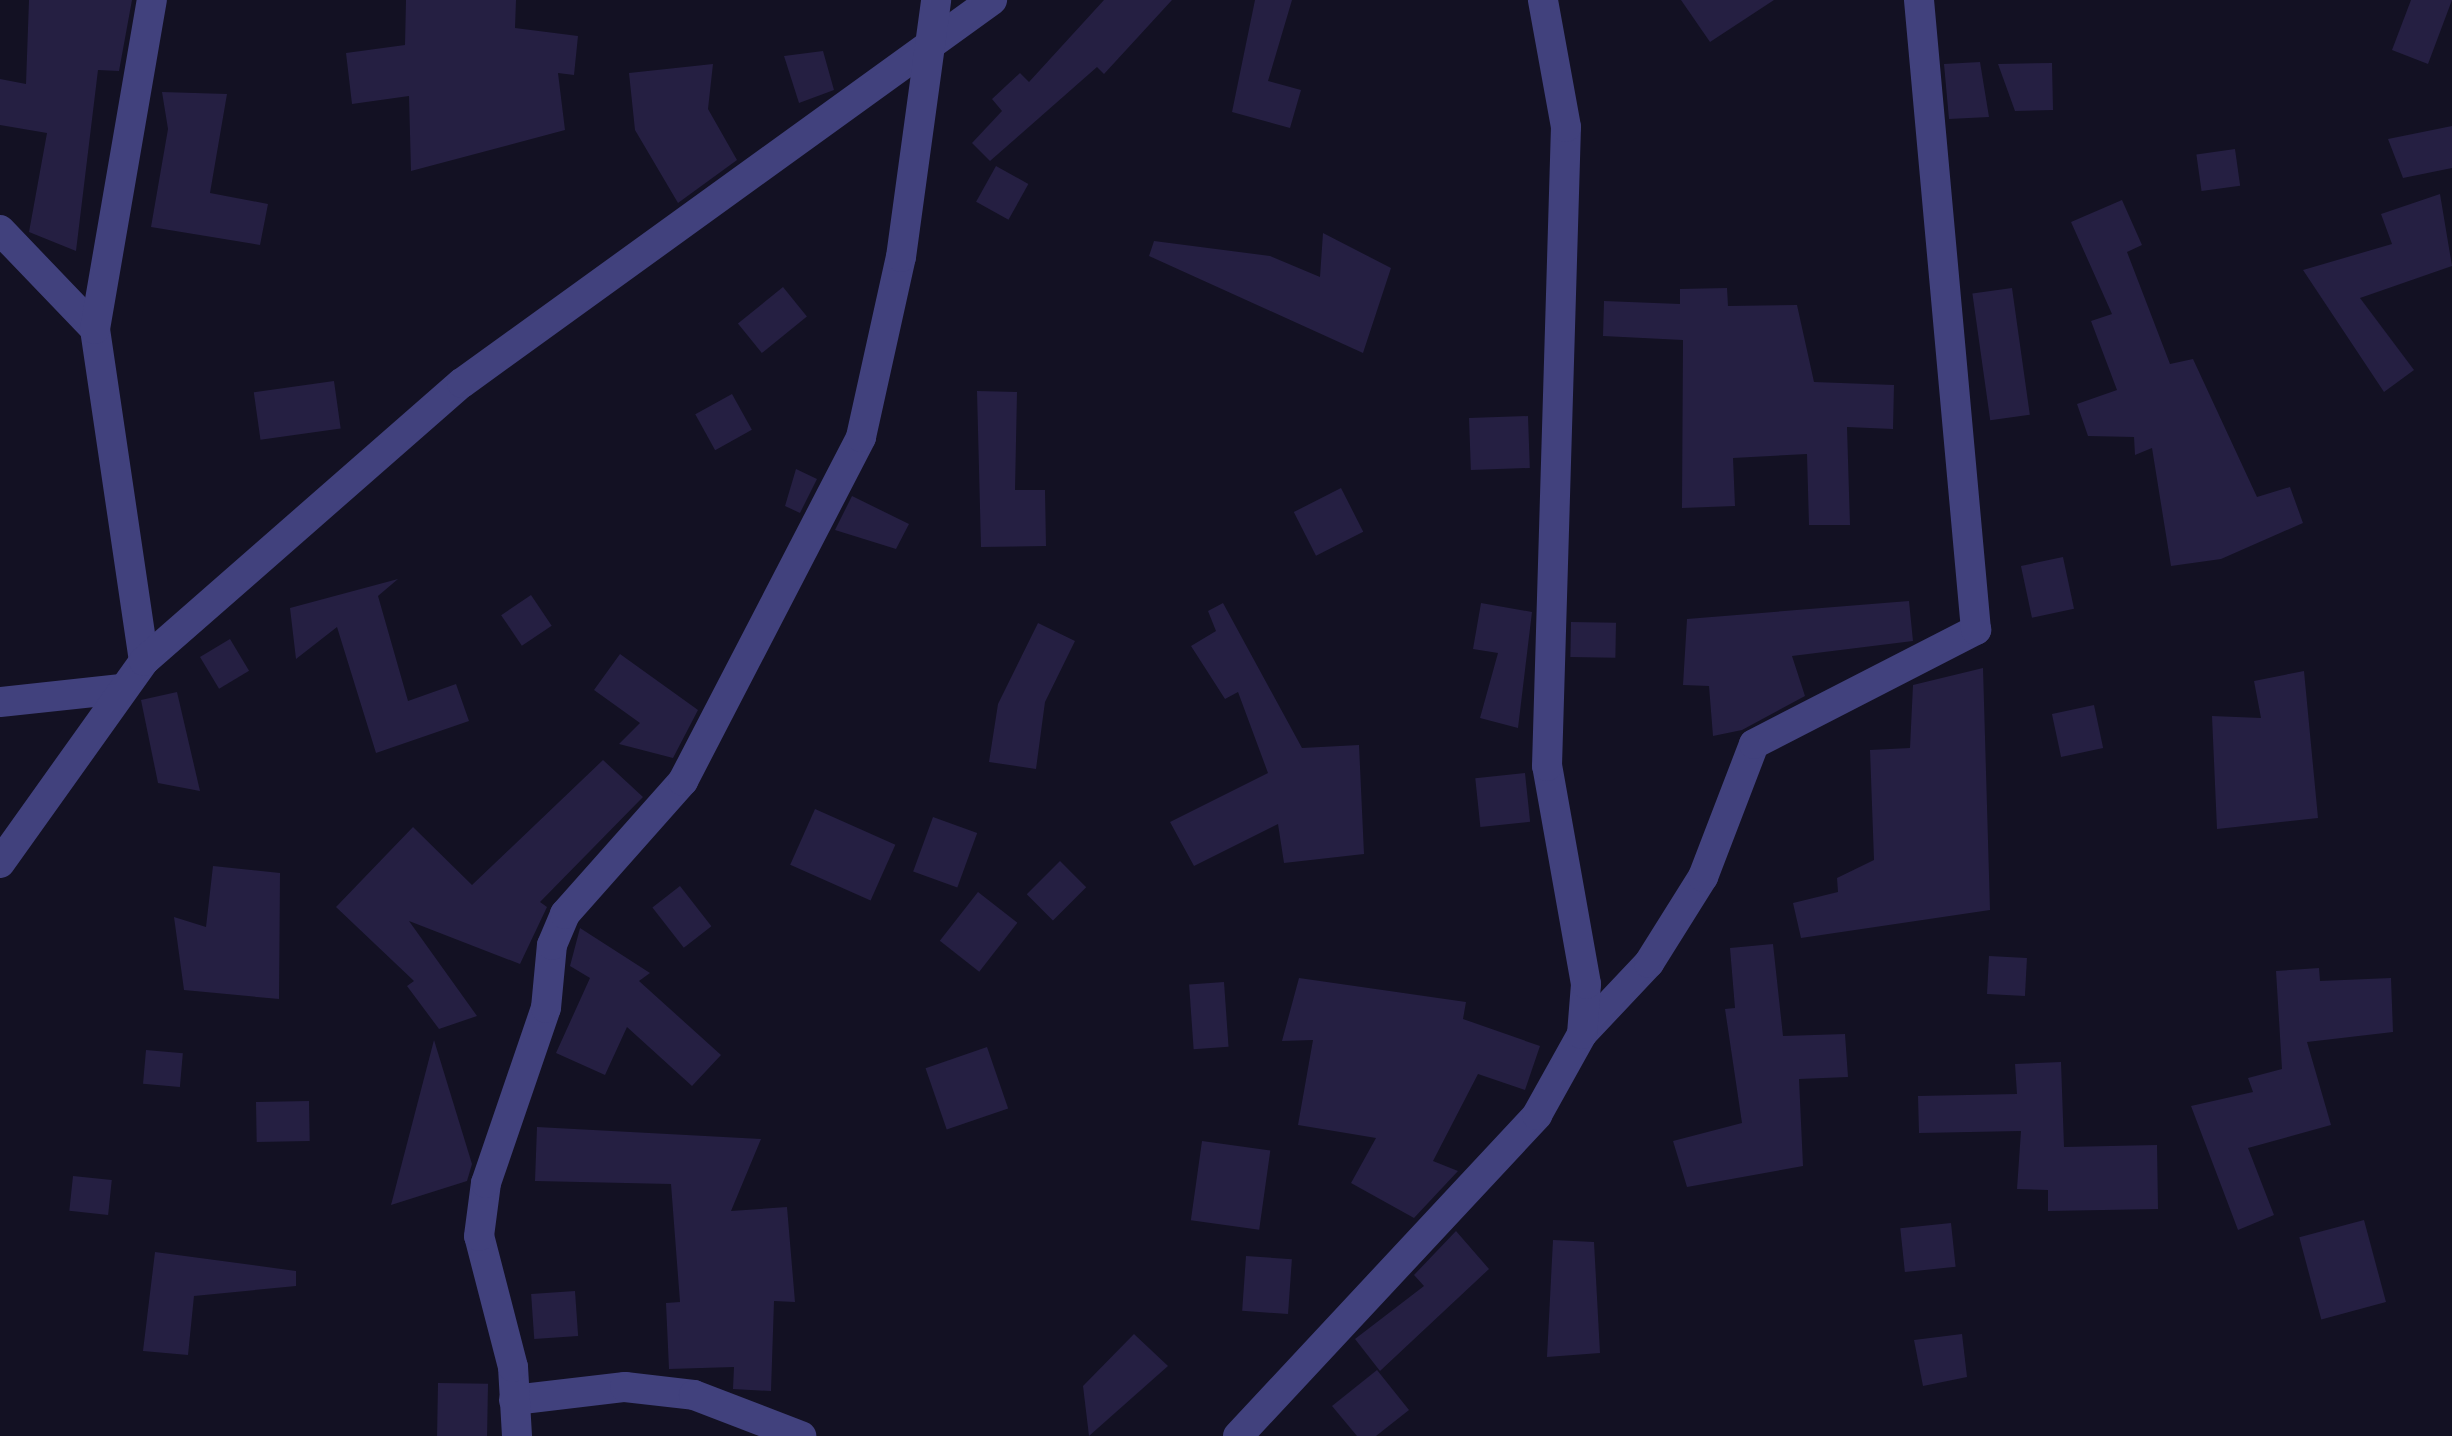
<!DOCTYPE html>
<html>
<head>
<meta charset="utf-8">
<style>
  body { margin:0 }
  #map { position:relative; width:2452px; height:1436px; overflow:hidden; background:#131123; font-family:"Alegreya Sans",sans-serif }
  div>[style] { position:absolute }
  .building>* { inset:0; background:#251f42; transform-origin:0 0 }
  .minor>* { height:30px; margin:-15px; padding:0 15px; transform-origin:15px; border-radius:15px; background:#41417d }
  span { translate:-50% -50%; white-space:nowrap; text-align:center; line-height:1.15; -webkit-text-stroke:9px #131123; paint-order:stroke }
</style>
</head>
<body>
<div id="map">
  <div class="building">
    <div style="clip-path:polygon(29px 0,132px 0,119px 71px,98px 70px,76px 251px,29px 232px,47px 133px,0 125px,0 79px,26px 84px)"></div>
    <div style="clip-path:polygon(406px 0,516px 0,515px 28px,578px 36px,574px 75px,558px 73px,565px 130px,411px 171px,409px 96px,352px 104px,346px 53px,405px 45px)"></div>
    <div style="clip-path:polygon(1104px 0,1172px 0,1104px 74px,1097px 67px,990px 161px,972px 143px,1002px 111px,992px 99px,1020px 73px,1029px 82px)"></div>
    <div style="clip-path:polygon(1255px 0,1292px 0,1268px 81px,1301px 90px,1290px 128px,1232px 112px)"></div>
    <div style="clip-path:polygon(1681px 0,1774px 0,1710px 42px)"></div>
    <div style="clip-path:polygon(2411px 0,2452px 0,2428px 64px,2392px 50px)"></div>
    <div style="clip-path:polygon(823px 51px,834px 90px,799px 103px,784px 56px)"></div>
    <div style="clip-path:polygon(1980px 62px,1989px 117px,1949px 119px,1944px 64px)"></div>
    <div style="clip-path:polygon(2052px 63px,2053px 110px,2015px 111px,1998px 64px)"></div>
    <div style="clip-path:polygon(713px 64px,708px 109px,737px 160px,678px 203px,635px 130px,629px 73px)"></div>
    <div style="clip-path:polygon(162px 92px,227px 94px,210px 193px,268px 204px,260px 245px,151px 227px,168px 129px)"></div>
    <div style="clip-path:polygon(2452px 126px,2452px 168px,2403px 178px,2388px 139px)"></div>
    <div style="left:2235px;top:149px;width:37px;height:39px;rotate:82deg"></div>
    <div style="left:996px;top:166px;width:37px;height:41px;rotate:29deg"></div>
    <div style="clip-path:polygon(2440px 194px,2452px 266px,2360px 298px,2414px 370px,2384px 392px,2303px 270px,2392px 244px,2381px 214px)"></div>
    <div style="clip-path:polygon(2122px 200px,2142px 245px,2127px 252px,2170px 364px,2193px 359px,2257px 497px,2290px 487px,2303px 523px,2221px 559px,2171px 566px,2152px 448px,2135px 455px,2134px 437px,2088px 436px,2077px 404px,2117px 390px,2091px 321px,2112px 314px,2071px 222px)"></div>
    <div style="clip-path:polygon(1323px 233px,1391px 268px,1363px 353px,1149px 256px,1154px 241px,1270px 256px,1320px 277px)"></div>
    <div style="left:783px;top:287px;width:38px;height:58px;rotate:51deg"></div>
    <div style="clip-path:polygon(1727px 288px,1728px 306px,1797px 305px,1814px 382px,1894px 385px,1893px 429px,1847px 427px,1850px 525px,1809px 525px,1807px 454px,1733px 458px,1735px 506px,1682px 508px,1683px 340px,1603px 336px,1604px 301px,1680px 304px,1680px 289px)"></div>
    <div style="left:2012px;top:288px;width:128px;height:40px;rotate:82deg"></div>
    <div style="left:334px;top:381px;width:48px;height:81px;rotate:82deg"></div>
    <div style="clip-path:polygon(977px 391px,1017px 392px,1015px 490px,1045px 490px,1046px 546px,981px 547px)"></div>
    <div style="left:732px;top:394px;width:41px;height:42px;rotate:61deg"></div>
    <div style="left:1528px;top:416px;width:52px;height:59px;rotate:88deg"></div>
    <div style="clip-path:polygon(796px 469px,817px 479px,800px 513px,785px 506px)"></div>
    <div style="left:1341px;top:488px;width:49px;height:53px;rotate:63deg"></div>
    <div style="clip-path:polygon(852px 496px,909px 524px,896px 549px,835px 530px)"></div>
    <div style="left:2063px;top:557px;width:53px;height:43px;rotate:78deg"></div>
    <div style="clip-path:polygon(398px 579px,378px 596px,408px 701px,456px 684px,469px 721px,376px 753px,337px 627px,296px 659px,290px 608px)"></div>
    <div style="left:531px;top:595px;width:37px;height:36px;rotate:56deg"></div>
    <div style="clip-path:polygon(1909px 601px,1913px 641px,1792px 656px,1805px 696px,1742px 730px,1713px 736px,1709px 686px,1683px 685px,1687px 619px)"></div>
    <div style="clip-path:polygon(1223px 603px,1302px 748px,1359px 745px,1364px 854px,1284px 863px,1278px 824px,1194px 866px,1170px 822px,1268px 773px,1238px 692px,1225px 699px,1191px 646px,1216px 631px,1208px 611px)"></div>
    <div style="clip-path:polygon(1481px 603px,1532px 612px,1518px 728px,1480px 718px,1498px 653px,1473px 649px)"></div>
    <div style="left:1571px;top:622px;width:45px;height:35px;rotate:1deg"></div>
    <div style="clip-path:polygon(1038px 623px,1075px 641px,1045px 702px,1036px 769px,989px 762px,998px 704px)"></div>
    <div style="left:230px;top:639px;width:37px;height:35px;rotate:59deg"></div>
    <div style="clip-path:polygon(620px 654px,698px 710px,673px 758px,619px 744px,640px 723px,594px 690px)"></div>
    <div style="clip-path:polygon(1983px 668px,1990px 910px,1801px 938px,1793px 903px,1838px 892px,1837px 878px,1874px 860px,1870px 750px,1910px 748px,1913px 685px)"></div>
    <div style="clip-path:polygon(2304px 671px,2318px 818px,2217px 829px,2212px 716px,2261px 718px,2254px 681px)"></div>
    <div style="clip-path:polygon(177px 692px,200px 791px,158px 783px,141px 700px)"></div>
    <div style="left:2094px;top:705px;width:44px;height:43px;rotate:78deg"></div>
    <div style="clip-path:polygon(603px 760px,643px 797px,540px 902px,547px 907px,520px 964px,409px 921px,477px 1016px,439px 1029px,407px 986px,414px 981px,336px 907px,413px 827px,472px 885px)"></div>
    <div style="left:1525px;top:773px;width:49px;height:50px;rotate:84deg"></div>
    <div style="left:815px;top:809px;width:88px;height:61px;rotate:24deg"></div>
    <div style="left:933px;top:817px;width:47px;height:58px;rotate:20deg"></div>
    <div style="left:1060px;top:861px;width:37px;height:47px;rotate:45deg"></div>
    <div style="clip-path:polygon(213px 866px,280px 873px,279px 999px,184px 990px,174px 917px,206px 927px)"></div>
    <div style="left:680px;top:886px;width:51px;height:35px;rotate:52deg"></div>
    <div style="left:978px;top:892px;width:50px;height:62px;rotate:38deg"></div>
    <div style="clip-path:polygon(580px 928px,650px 973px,639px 981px,721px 1055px,692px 1086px,627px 1027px,605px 1075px,556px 1053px,590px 978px,570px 966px)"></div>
    <div style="clip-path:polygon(1773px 944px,1783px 1036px,1845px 1034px,1848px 1077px,1799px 1079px,1803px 1166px,1687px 1187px,1673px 1141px,1742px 1123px,1725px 1009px,1735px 1008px,1730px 948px)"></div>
    <div style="left:1989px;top:956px;width:38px;height:38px;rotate:3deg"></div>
    <div style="clip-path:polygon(2319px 968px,2320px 981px,2391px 978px,2393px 1032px,2307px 1042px,2331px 1125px,2248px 1148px,2274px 1215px,2238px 1230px,2191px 1106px,2253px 1092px,2248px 1078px,2282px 1069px,2276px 971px)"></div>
    <div style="clip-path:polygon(1299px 978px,1466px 1002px,1463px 1019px,1540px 1046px,1525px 1090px,1478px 1074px,1433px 1161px,1458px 1171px,1414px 1218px,1351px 1183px,1376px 1138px,1298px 1125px,1313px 1040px,1282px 1041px)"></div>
    <div style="left:1224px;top:982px;width:65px;height:35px;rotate:86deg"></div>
    <div style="clip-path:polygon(434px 1040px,472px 1164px,467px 1181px,391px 1205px)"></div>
    <div style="left:987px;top:1047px;width:65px;height:65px;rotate:71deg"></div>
    <div style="left:146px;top:1050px;width:37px;height:34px;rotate:5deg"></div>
    <div style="clip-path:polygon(2061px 1062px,2064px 1147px,2157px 1145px,2158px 1209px,2048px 1211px,2048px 1190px,2017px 1189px,2021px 1131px,1919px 1133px,1918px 1096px,2017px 1094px,2015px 1064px)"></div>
    <div style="left:309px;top:1101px;width:40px;height:53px;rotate:89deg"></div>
    <div style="clip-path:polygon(537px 1127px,761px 1139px,731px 1211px,787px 1207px,795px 1302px,774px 1301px,771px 1391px,733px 1389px,734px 1367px,669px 1369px,666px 1303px,680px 1302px,671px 1184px,535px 1181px)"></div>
    <div style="left:1202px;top:1141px;width:69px;height:80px;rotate:8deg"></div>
    <div style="left:73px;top:1176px;width:39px;height:35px;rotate:6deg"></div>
    <div style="left:2364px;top:1220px;width:85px;height:67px;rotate:75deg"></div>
    <div style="left:1951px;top:1223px;width:44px;height:51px;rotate:84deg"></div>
    <div style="clip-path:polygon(1456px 1231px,1489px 1269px,1380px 1371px,1355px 1339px,1424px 1286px,1414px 1275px)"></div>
    <div style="clip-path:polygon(1553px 1240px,1594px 1242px,1600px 1353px,1547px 1357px)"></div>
    <div style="clip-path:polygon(155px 1252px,296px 1271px,296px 1286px,194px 1296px,188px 1355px,143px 1351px)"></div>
    <div style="left:1246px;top:1256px;width:46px;height:55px;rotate:4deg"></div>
    <div style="left:575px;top:1291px;width:45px;height:44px;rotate:86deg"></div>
    <div style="clip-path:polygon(1134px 1334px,1168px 1366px,1089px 1436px,1083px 1386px)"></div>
    <div style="clip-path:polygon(1962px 1334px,1967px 1377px,1923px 1386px,1914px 1340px)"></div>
    <div style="clip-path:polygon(1377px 1370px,1409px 1410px,1376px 1436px,1357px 1436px,1332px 1406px)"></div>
    <div style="left:438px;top:1383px;width:50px;height:53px;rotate:1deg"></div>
  </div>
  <div class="minor">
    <div style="left:0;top:230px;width:137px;rotate:46.2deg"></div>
    <div style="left:144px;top:661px;width:336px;rotate:-98.4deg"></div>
    <div style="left:95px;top:329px;width:334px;rotate:-80.2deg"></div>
    <div style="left:0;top:702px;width:122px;rotate:-6.1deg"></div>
    <div style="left:0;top:863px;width:248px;rotate:-54.5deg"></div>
    <div style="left:144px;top:661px;width:422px;rotate:-41.2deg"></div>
    <div style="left:462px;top:383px;width:654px;rotate:-35.85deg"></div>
    <div style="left:1582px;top:1034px;width:98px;rotate:-46.7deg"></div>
    <div style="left:1649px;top:963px;width:102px;rotate:-57.9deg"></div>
    <div style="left:1703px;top:877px;width:142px;rotate:-69deg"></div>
    <div style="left:1754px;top:744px;width:250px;rotate:-27.2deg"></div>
    <div style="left:1976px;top:630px;width:633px;rotate:-95.17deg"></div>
    <div style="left:514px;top:1400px;width:112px;rotate:-6.7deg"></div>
    <div style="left:625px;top:1387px;width:69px;rotate:6.6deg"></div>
    <div style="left:694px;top:1395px;width:115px;rotate:21deg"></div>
    <div style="left:517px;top:1436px;width:69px;rotate:-93.3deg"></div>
    <div style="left:513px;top:1367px;width:135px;rotate:-104.5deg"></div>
    <div style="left:479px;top:1236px;width:53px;rotate:-82.5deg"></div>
    <div style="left:486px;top:1183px;width:185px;rotate:-71.1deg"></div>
    <div style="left:546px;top:1008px;width:63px;rotate:-84.6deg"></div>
    <div style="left:552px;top:945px;width:34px;rotate:-67deg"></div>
    <div style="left:565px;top:914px;width:178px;rotate:-48.4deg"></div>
    <div style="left:683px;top:781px;width:387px;rotate:-62.6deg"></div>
    <div style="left:861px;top:437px;width:184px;rotate:-77.5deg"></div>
    <div style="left:901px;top:257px;width:259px;rotate:-82.2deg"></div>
    <div style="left:1238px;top:1436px;width:439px;rotate:-47deg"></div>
    <div style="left:1537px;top:1115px;width:93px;rotate:-60.9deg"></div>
    <div style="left:1582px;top:1034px;width:50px;rotate:-85.4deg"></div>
    <div style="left:1586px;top:984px;width:221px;rotate:-100.1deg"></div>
    <div style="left:1547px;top:766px;width:639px;rotate:-88.3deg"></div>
    <div style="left:1566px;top:127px;width:129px;rotate:-100.3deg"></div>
  </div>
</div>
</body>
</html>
